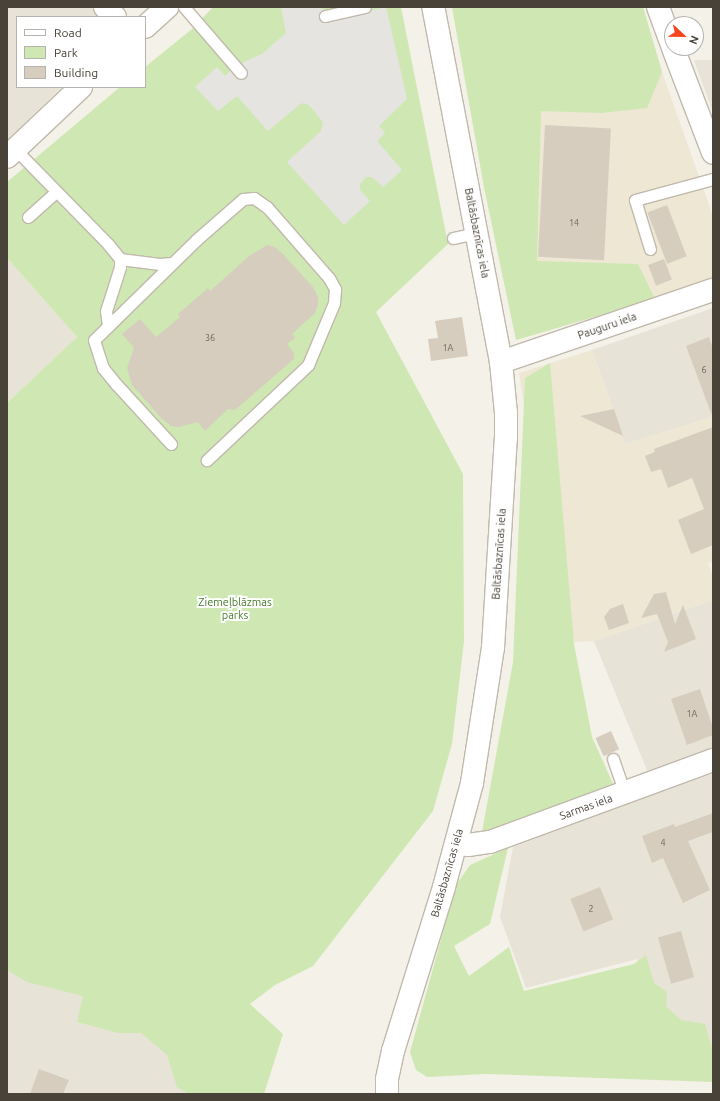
<!DOCTYPE html>
<html>
<head>
<meta charset="utf-8">
<style>
  body { margin:0 }
  #map { position:relative; width:720px; height:1101px; overflow:hidden; background:#f4f1e9; font-family:Ubuntu,sans-serif }
  div>[style] { position:absolute }
  .residential>* { inset:0; background:#e8e3d7 }
  .education>* { inset:0; background:#ede7d4 }
  .green>* { inset:0; background:#cfe8b3 }
  .parking>* { inset:0; background:#e6e4e1 }
  .building>* { inset:0; background:#d6cdbf; transform-origin:0 0 }
  .roads { filter:drop-shadow(1px 0 #c0b9ac) drop-shadow(-1px 0 #c0b9ac) drop-shadow(0 1px #c0b9ac) drop-shadow(0 -1px #c0b9ac) }
  .service>* { height:11px; margin:-5.5px; padding:0 5.5px; transform-origin:5.5px; border-radius:5.5px; background:#fff }
  .minor>* { height:22px; margin:-11px; padding:0 11px; transform-origin:11px; border-radius:11px; background:#fff }
  .tertiary>* { height:22px; margin:-11px; padding:0 11px; transform-origin:11px; border-radius:11px; background:#fff }
  span { translate:-50% -50%; white-space:nowrap; text-align:center; line-height:1.15; -webkit-text-stroke:4px #fff; paint-order:stroke }
  .number-label { font-size:9px; color:#6c655a }
  .number-label span { -webkit-text-stroke-width:0 }
  .street-label { font-size:11px; color:#484238 }
  .park-label { font-size:11px; color:#477a2b }
  .frame { position:absolute; inset:0; border:8px solid #484238; pointer-events:none }
  .legend { position:absolute; left:16px; top:16px; width:130px; height:72px; box-sizing:border-box; background:#fff; border:1px solid #b6b3af; margin:0; padding:5px 7px; list-style:none; font-size:12px; color:#484238 }
  .legend li { display:flex; align-items:center; gap:8px; height:20px }
  .legend b { width:20px; border:1px solid #b6b3af }
  .north { position:absolute; left:664px; top:16px; width:40px; height:40px; box-sizing:border-box; background:#fff; border:1px solid #b6b3af; border-radius:50%; rotate:112deg; font-size:11px; font-weight:700; line-height:16px; text-align:center; color:#484238 }
  .north::after { content:''; display:block; margin:auto; width:14px; height:18px; background:#f6441e; clip-path:polygon(50% 0,100% 100%,50% 72%,0 100%) }
</style>
</head>
<body>
<div id="map">
  <div class="residential">
    <div style="clip-path:polygon(7px 7px,91px 7px,100px 17px,17px 17px,17px 87px,62px 87px,7px 140px)"></div>
    <div style="clip-path:polygon(694px 60px,713px 60px,713px 113px)"></div>
    <div style="clip-path:polygon(7px 258px,77px 337px,7px 403px)"></div>
    <div style="clip-path:polygon(713px 308px,713px 417px,625px 444px,592px 350px)"></div>
    <div style="clip-path:polygon(713px 600px,713px 750px,649px 775px,594px 641px)"></div>
    <div style="clip-path:polygon(713px 774px,713px 1078px,676px 1078px,637px 959px,526px 988px,500px 917px,513px 847px,656px 793px)"></div>
    <div style="clip-path:polygon(7px 936px,244px 1094px,7px 1094px)"></div>
  </div>
  <div class="education">
    <div style="clip-path:polygon(452px 7px,643px 7px,662px 72px,713px 216px,713px 278px,655px 299px,516px 340px,484px 187px)"></div>
    <div style="clip-path:polygon(592px 350px,625px 444px,713px 417px,713px 561px,708px 563px,713px 576px,713px 600px,594px 641px,522px 645px,528px 431px,519px 373px)"></div>
  </div>
  <div class="green">
    <div style="clip-path:polygon(213px 7px,401px 7px,448px 244px,376px 312px,463px 474px,464px 641px,452px 744px,433px 811px,313px 966px,275px 985px,250px 1004px,283px 1034px,264px 1094px,189px 1094px,177px 1087px,167px 1055px,141px 1033px,118px 1033px,77px 1022px,83px 996px,27px 982px,7px 970px,7px 403px,77px 337px,7px 258px,7px 182px,120px 87px,145px 87px,145px 67px,192px 29px)"></div>
    <div style="clip-path:polygon(452px 7px,643px 7px,662px 72px,647px 108px,601px 113px,541px 111px,537px 261px,638px 264px,655px 299px,516px 340px,484px 187px)"></div>
    <div style="clip-path:polygon(550px 363px,574px 644px,592px 737px,615px 788px,482px 832px,513px 662px,525px 378px)"></div>
    <div style="clip-path:polygon(508px 848px,490px 924px,454px 946px,469px 976px,509px 947px,524px 991px,634px 964px,646px 955px,654px 983px,667px 992px,666px 1006px,681px 1020px,705px 1024px,713px 1052px,713px 1082px,486px 1074px,427px 1077px,416px 1070px,410px 1052px,456px 885px,470px 865px)"></div>
  </div>
  <div class="parking">
    <div style="clip-path:polygon(281px 7px,321px 7px,329px 20px,386px 7px,407px 99px,379px 126px,385px 133px,377px 141px,402px 170px,383px 187px,372px 177px,366px 177px,360px 184px,360px 190px,370px 201px,344px 225px,287px 162px,321px 131px,323px 122px,309px 105px,303px 103px,299px 105px,268px 131px,237px 96px,218px 111px,195px 87px,217px 67px,225px 76px,235px 66px,262px 54px,286px 33px)"></div>
  </div>
  <div class="building">
    <div style="left:545px;top:125px;width:66px;height:132px;rotate:3deg"></div>
    <div style="left:667px;top:205px;width:55px;height:21px;rotate:69deg"></div>
    <div style="clip-path:polygon(267px 245px,275px 247px,283px 254px,313px 287px,318px 297px,318px 305px,315px 313px,292px 334px,295px 338px,287px 344px,294px 353px,294px 359px,235px 410px,228px 409px,205px 431px,198px 422px,179px 427px,171px 426px,161px 418px,132px 385px,127px 368px,134px 348px,122px 334px,140px 319px,156px 337px,180px 317px,178px 314px,208px 288px,210px 291px,249px 256px)"></div>
    <div style="left:664px;top:259px;width:22px;height:17px;rotate:69deg"></div>
    <div style="clip-path:polygon(462px 317px,468px 356px,431px 361px,428px 339px,438px 338px,435px 321px)"></div>
    <div style="clip-path:polygon(709px 337px,713px 349px,713px 413px,711px 413px,686px 346px)"></div>
    <div style="clip-path:polygon(614px 409px,623px 436px,580px 416px)"></div>
    <div style="clip-path:polygon(713px 427px,713px 545px,691px 554px,678px 520px,704px 509px,692px 478px,668px 488px,661px 469px,651px 472px,645px 456px,655px 452px,654px 449px)"></div>
    <div style="clip-path:polygon(666px 592px,675px 624px,683px 605px,696px 639px,664px 652px,668px 642px,657px 614px,641px 618px,654px 594px)"></div>
    <div style="clip-path:polygon(623px 604px,629px 623px,609px 630px,604px 617px,610px 609px)"></div>
    <div style="clip-path:polygon(700px 689px,713px 728px,713px 735px,687px 745px,671px 699px)"></div>
    <div style="left:611px;top:731px;width:20px;height:17px;rotate:66deg"></div>
    <div style="clip-path:polygon(713px 813px,713px 832px,688px 841px,710px 890px,683px 903px,663px 858px,652px 863px,642px 836px,674px 824px,675px 827px)"></div>
    <div style="left:600px;top:887px;width:35px;height:32px;rotate:68deg"></div>
    <div style="left:681px;top:931px;width:48px;height:24px;rotate:74deg"></div>
    <div style="clip-path:polygon(39px 1069px,69px 1080px,63px 1094px,30px 1094px)"></div>
  </div>
  <div class="roads">
    <div class="service">
      <div style="left:184px;top:7px;width:87px;rotate:49.2deg"></div>
      <div style="left:325px;top:16px;width:41px;rotate:-12.7deg"></div>
      <div style="left:15px;top:149px;width:133px;rotate:45.6deg"></div>
      <div style="left:108px;top:244px;width:19px;rotate:51deg"></div>
      <div style="left:120px;top:259px;width:8px;rotate:90deg"></div>
      <div style="left:120px;top:267px;width:46px;rotate:107.7deg"></div>
      <div style="left:106px;top:311px;width:15px;rotate:82deg"></div>
      <div style="left:28px;top:217px;width:38px;rotate:-42deg"></div>
      <div style="left:453px;top:238px;width:24px;rotate:-12deg"></div>
      <div style="left:650px;top:249px;width:51px;rotate:-107deg"></div>
      <div style="left:635px;top:200px;width:81px;rotate:-15.1deg"></div>
      <div style="left:120px;top:259px;width:40px;rotate:7.1deg"></div>
      <div style="left:160px;top:264px;width:11px;rotate:-5deg"></div>
      <div style="left:171px;top:444px;width:81px;rotate:-132.5deg"></div>
      <div style="left:116px;top:384px;width:21px;rotate:-129deg"></div>
      <div style="left:103px;top:368px;width:29px;rotate:-108deg"></div>
      <div style="left:94px;top:340px;width:143px;rotate:-44.4deg"></div>
      <div style="left:196px;top:240px;width:62px;rotate:-41.1deg"></div>
      <div style="left:243px;top:199px;width:11px;rotate:-5deg"></div>
      <div style="left:254px;top:198px;width:16px;rotate:35deg"></div>
      <div style="left:267px;top:207px;width:94px;rotate:48.9deg"></div>
      <div style="left:329px;top:278px;width:13px;rotate:61deg"></div>
      <div style="left:335px;top:289px;width:14px;rotate:94deg"></div>
      <div style="left:334px;top:303px;width:67px;rotate:112.8deg"></div>
      <div style="left:308px;top:365px;width:139px;rotate:136.8deg"></div>
      <div style="left:613px;top:759px;width:36px;rotate:71deg"></div>
    </div>
    <div class="minor">
      <div style="left:105px;top:7px;width:14px;rotate:45deg"></div>
      <div style="left:658px;top:7px;width:40px;rotate:69.8deg"></div>
      <div style="left:145px;top:27px;width:30px;rotate:-42deg"></div>
      <div style="left:673px;top:48px;width:112px;rotate:69.1deg"></div>
      <div style="left:7px;top:157px;width:102px;rotate:-43.4deg"></div>
      <div style="left:501px;top:362px;width:224px;rotate:-18.8deg"></div>
      <div style="left:457px;top:843px;width:11px;rotate:10deg"></div>
      <div style="left:468px;top:845px;width:22px;rotate:-8deg"></div>
      <div style="left:490px;top:842px;width:238px;rotate:-20.2deg"></div>
    </div>
    <div class="tertiary">
      <div style="left:387px;top:1094px;width:15px;rotate:-90deg"></div>
      <div style="left:387px;top:1079px;width:29px;rotate:-78deg"></div>
      <div style="left:393px;top:1051px;width:172px;rotate:-72.7deg"></div>
      <div style="left:444px;top:887px;width:108px;rotate:-74.9deg"></div>
      <div style="left:472px;top:783px;width:137px;rotate:-81.2deg"></div>
      <div style="left:493px;top:648px;width:210px;rotate:-86.5deg"></div>
      <div style="left:506px;top:438px;width:25px;rotate:-90deg"></div>
      <div style="left:506px;top:413px;width:51px;rotate:-95.6deg"></div>
      <div style="left:501px;top:362px;width:361px;rotate:-100.8deg"></div>
    </div>
  </div>
  <div class="number-label">
    <span style="left:574px;top:223px">14</span>
    <span style="left:210px;top:338px">36</span>
    <span style="left:448px;top:348px">1A</span>
    <span style="left:704px;top:370px">6</span>
    <span style="left:692px;top:714px">1A</span>
    <span style="left:663px;top:843px">4</span>
    <span style="left:591px;top:909px">2</span>
  </div>
  <div class="street-label">
    <span style="left:477px;top:233px;rotate:79deg">Baltāsbaznīcas iela</span>
    <span style="left:607px;top:326px;rotate:-19deg">Pauguru iela</span>
    <span style="left:499px;top:554px;rotate:-86deg">Baltāsbaznīcas iela</span>
    <span style="left:586px;top:807px;rotate:-20deg">Sarmas iela</span>
    <span style="left:447px;top:873px;rotate:-74deg">Baltāsbaznīcas iela</span>
  </div>
  <div class="park-label">
    <span style="left:235px;top:609px">Ziemeļblāzmas<br>parks</span>
  </div>
  <div class="frame"></div>
  <ul class="legend">
  <li><b style="height:5px;background:#fff"></b>Road</li>
  <li><b style="height:11px;background:#cfe8b3"></b>Park</li>
  <li><b style="height:11px;background:#d6cdbf"></b>Building</li>
  </ul>
  <div class="north">N</div>
</div>
</body>
</html>
